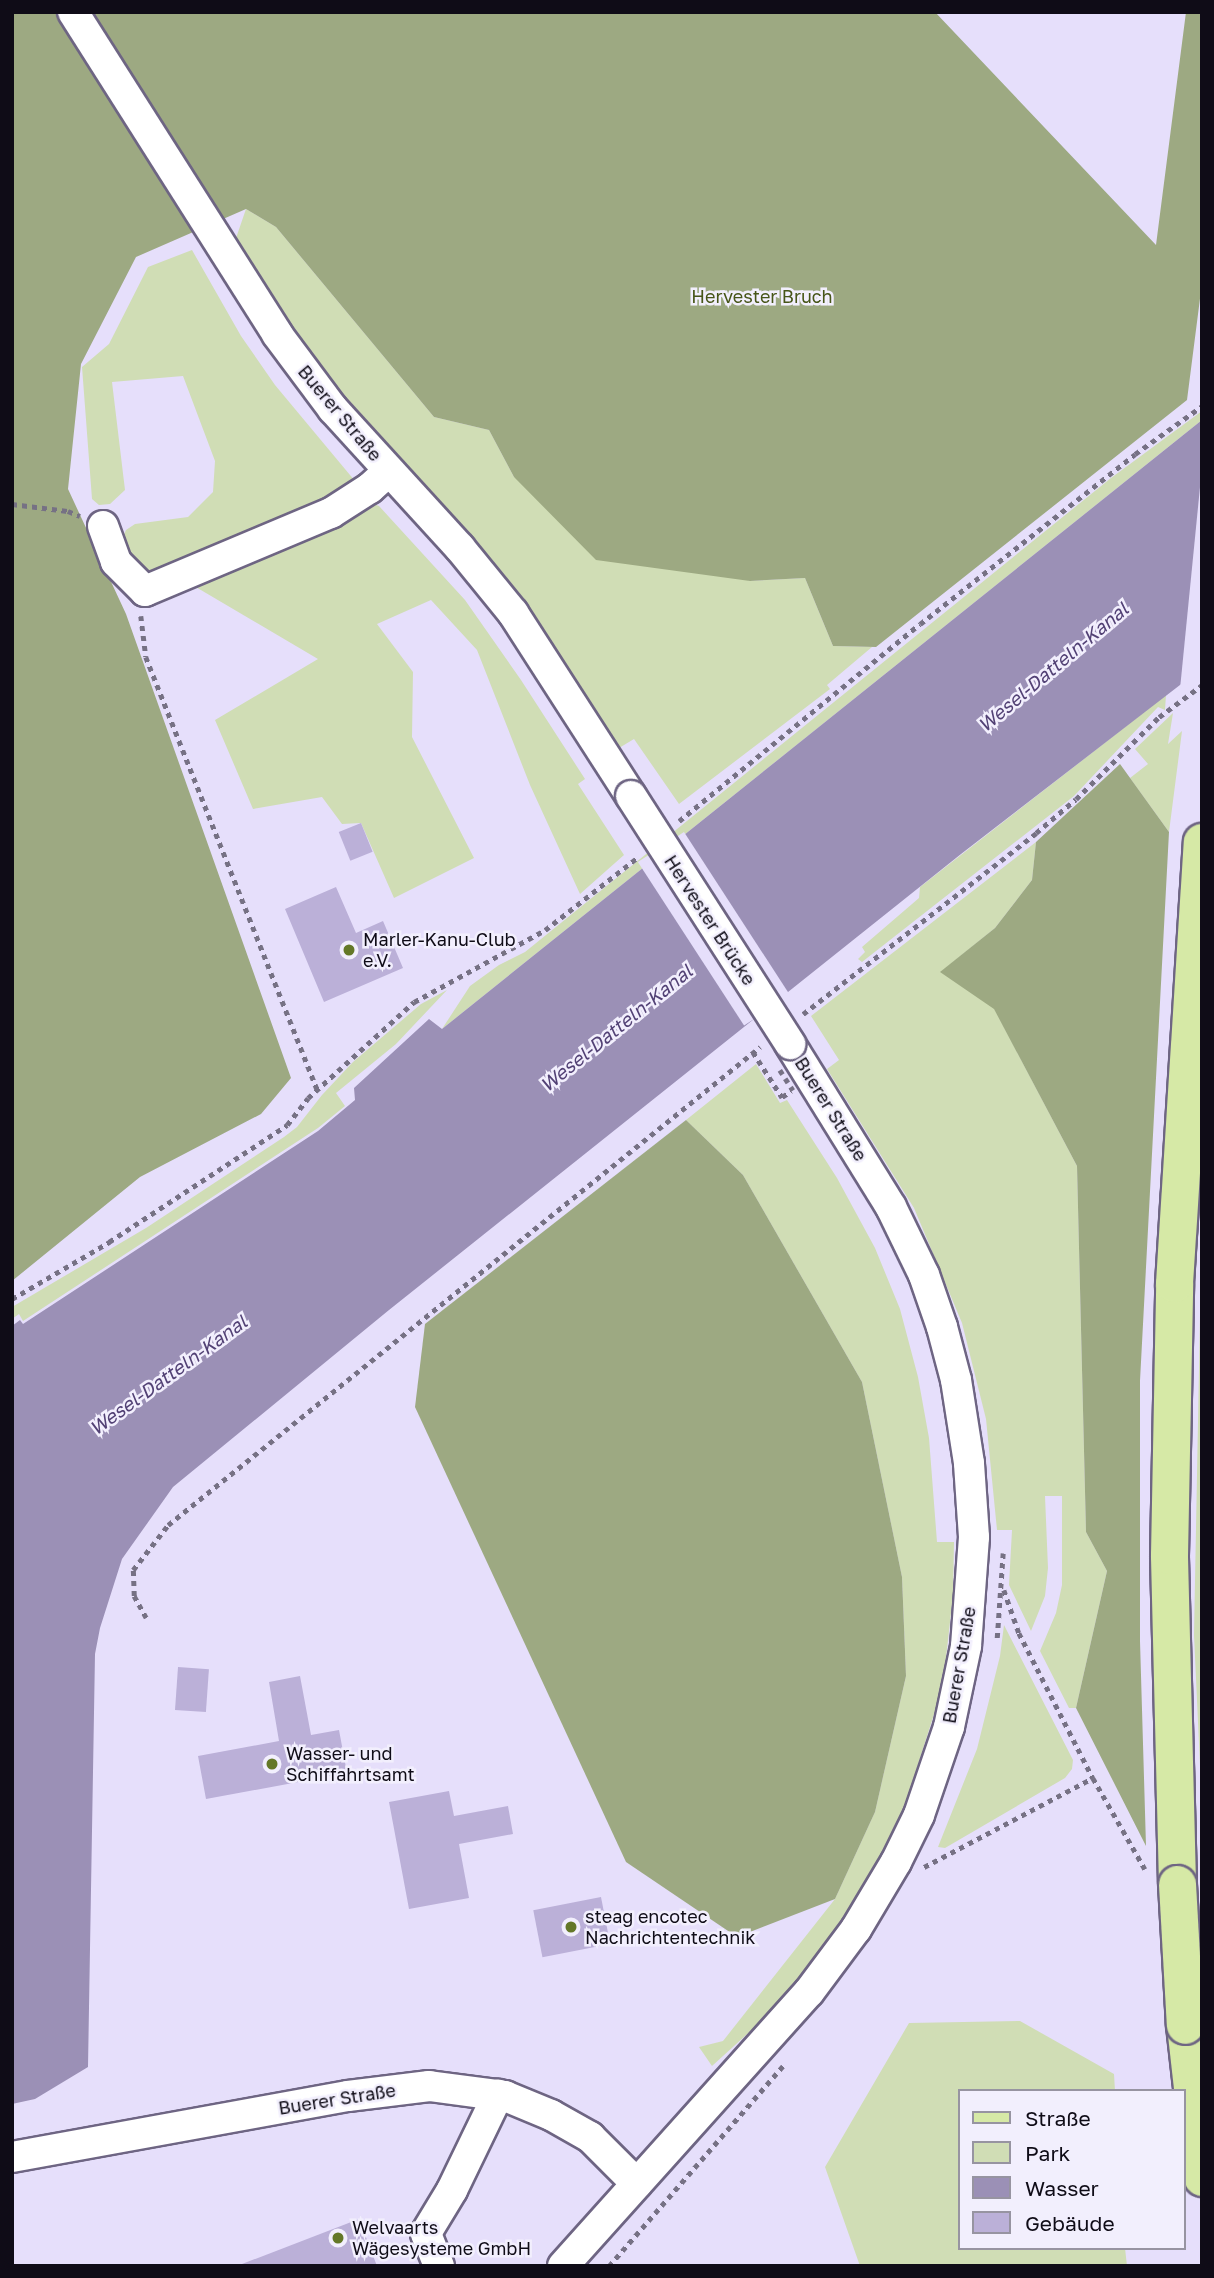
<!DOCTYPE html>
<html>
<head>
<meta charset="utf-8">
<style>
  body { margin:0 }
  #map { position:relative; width:1214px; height:2278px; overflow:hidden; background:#e6dffb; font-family:"Golos Text",sans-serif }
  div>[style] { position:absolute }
  .green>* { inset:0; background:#d0ddb5 }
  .forest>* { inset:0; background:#9da982 }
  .water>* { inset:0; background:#9b90b6 }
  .pier>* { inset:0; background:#e6dffb; transform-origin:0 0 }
  .building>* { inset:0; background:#bbb0d8; transform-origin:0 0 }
  .path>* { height:4.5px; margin-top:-2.25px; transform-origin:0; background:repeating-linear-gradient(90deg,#767184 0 5px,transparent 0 10px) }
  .roads { filter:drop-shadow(2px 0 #6e6583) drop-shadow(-2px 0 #6e6583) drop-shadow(0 2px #6e6583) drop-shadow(0 -2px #6e6583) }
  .minor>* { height:30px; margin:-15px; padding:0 15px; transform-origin:15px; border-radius:15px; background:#fff }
  .major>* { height:37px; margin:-18.5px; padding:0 18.5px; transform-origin:18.5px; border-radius:18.5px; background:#d6e9a6 }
  .path-bridge>* { height:4.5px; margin-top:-2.25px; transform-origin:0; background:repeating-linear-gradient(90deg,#767184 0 5px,transparent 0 10px) }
  .bridges { filter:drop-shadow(2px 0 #6e6583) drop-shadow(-2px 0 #6e6583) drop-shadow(0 2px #6e6583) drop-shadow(0 -2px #6e6583) }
  .minor-bridge>* { height:30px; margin:-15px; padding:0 15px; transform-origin:15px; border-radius:15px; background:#fff }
  .major-bridge>* { height:37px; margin:-18.5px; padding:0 18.5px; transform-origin:18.5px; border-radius:18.5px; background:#d6e9a6 }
  .dots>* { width:19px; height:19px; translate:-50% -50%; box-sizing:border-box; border:4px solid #f2effd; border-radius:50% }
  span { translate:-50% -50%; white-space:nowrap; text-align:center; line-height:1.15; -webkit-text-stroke:5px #f2effd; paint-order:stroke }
  .park-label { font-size:18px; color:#465518 }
  .street-label { font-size:18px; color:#0f0c17 }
  .poi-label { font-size:18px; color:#0f0c17 }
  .left { translate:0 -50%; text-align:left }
  .water-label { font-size:19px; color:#524175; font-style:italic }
  .frame { position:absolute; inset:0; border:14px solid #0f0c17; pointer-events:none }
  .legend { position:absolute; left:958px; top:2089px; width:228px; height:161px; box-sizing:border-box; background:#f2effd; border:2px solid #9794a1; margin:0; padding:9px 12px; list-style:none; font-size:21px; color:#0f0c17 }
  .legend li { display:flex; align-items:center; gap:14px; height:35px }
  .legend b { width:35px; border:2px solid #9794a1 }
</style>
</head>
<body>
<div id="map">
  <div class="green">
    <div style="clip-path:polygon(246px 209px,276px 227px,434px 417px,489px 430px,514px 477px,750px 581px,805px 578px,833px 646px,872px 647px,827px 685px,830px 689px,679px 804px,634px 739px,619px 748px,519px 599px,365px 424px,312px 358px,235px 241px)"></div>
    <div style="clip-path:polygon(192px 250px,241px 336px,275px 385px,355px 481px,346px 493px,163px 573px,140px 570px,120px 543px,126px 530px,135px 524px,188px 517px,213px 492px,215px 461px,183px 376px,112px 382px,125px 490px,110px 504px,99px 505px,92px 499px,82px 367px,109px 344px,148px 267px)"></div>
    <div style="clip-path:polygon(1202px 411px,1202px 420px,442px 1029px,470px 986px,499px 965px,525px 952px,1111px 478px)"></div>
    <div style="clip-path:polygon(371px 503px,379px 506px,465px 600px,521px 680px,585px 779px,578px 784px,624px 855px,580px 894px,530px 785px,477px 650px,431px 600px,377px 624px,413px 672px,412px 737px,474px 858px,394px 898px,361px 823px,342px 824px,322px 797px,253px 809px,215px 720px,318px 659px,189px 583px)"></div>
    <div style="clip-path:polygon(1166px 695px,1165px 710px,1158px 707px,1074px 796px,862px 962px,858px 959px,865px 952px,862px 947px,919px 898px,920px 887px)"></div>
    <div style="clip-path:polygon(1173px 713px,1168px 744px,1182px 731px,1169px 832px,1130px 778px,1148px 764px,1135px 749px)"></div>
    <div style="clip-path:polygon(1036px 842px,1032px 880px,995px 928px,941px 972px,994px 1008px,1077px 1166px,1086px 1532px,1107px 1571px,1076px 1708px,1069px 1708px,1040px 1651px,1056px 1613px,1062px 1585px,1062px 1496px,1045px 1496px,1048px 1568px,1045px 1596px,1031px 1631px,1009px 1585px,1012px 1530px,997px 1530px,986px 1419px,962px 1323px,914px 1208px,827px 1069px,839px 1060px,811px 1016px)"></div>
    <div style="clip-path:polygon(447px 990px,396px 1044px,336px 1093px,345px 1106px,318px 1128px,23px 1321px,19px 1314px,12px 1319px,12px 1307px,146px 1228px,284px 1137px,297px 1127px,322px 1095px,353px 1062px,421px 1004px)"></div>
    <div style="clip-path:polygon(756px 1064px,780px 1103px,787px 1100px,837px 1178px,875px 1248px,900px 1309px,918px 1377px,929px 1438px,937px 1542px,954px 1542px,953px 1595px,946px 1658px,936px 1708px,901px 1818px,880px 1862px,849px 1913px,817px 1958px,767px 2016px,712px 2066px,699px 2047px,723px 2041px,835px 1899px,875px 1812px,906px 1676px,902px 1577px,862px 1382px,743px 1175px,686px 1120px)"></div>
    <div style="clip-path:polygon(1202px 1209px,1202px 1809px,1194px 1635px)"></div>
    <div style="clip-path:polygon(1004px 1625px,1073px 1760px,1072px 1769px,1065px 1778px,945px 1848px,938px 1847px,977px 1749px,1000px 1656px)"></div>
    <div style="clip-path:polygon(1020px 2021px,1114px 2074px,1115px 2091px,960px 2091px,960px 2248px,1125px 2248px,1127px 2266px,860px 2266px,825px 2167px,909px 2023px)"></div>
  </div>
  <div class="forest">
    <div style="clip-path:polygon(12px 12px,935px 12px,1156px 245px,1186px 12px,1202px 12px,1202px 283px,1187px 400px,876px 647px,833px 646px,805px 578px,750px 581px,596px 560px,514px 477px,489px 430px,434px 417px,276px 227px,246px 209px,136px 257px,81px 364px,68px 489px,126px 614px,291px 1078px,261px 1114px,140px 1177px,12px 1281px)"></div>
    <div style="clip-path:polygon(1120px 764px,1169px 832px,1140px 1381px,1140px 1641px,1146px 1846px,1076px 1708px,1107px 1571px,1086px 1532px,1077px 1166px,994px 1009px,940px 972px,995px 928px,1032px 880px,1036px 842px)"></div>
    <div style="clip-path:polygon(686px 1120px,743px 1175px,862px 1382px,902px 1577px,906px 1676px,875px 1812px,835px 1899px,737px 1937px,626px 1862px,415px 1407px,425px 1324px)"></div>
  </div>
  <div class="water">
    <div style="clip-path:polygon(1202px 420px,1202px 668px,961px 854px,389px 1310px,173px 1487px,122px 1559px,100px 1628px,95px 1654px,88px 2067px,35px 2099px,12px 2104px,12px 1326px,20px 1320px,23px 1324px,318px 1131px,355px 1100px,354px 1088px,429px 1019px,442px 1029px)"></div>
  </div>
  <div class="pier">
    <div style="clip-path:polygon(1202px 467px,1202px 672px,1180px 689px)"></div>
    <div style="left:684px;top:832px;width:195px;height:55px;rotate:57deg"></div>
  </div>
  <div class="building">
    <div style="left:361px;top:823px;width:31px;height:24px;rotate:68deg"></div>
    <div style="clip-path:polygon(336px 887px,356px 933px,383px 921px,403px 968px,324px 1002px,285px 909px)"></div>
    <div style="left:178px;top:1667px;width:31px;height:43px;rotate:4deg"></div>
    <div style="clip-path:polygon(300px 1676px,311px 1735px,339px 1730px,347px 1773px,206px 1799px,198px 1756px,279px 1741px,269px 1682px)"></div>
    <div style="clip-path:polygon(449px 1791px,454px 1816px,508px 1806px,513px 1834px,459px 1844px,469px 1898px,409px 1909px,389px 1802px)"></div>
    <div style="left:601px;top:1897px;width:48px;height:69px;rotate:79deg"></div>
    <div style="clip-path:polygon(359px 2219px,377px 2266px,242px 2266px,242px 2264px)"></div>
  </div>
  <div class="path">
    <div style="left:12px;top:504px;width:56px;rotate:7.1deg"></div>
    <div style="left:68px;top:511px;width:13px;rotate:23deg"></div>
    <div style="left:141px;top:616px;width:41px;rotate:83deg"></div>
    <div style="left:146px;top:657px;width:464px;rotate:68.4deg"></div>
    <div style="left:679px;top:821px;width:311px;rotate:-39.3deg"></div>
    <div style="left:920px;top:624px;width:274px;rotate:-38.3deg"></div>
    <div style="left:1135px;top:454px;width:82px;rotate:-35.6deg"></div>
    <div style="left:803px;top:1014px;width:295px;rotate:-37.8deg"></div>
    <div style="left:1036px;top:833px;width:52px;rotate:-40.4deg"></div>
    <div style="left:1076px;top:799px;width:117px;rotate:-44.7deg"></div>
    <div style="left:1159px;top:717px;width:54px;rotate:-36.7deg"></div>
    <div style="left:753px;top:1052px;width:54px;rotate:57.2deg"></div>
    <div style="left:782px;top:1097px;width:11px;rotate:-34deg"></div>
    <div style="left:12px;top:1299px;width:113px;rotate:-30.4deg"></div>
    <div style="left:109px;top:1242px;width:213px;rotate:-33.3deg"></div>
    <div style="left:287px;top:1125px;width:34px;rotate:-52deg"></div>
    <div style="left:308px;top:1098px;width:143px;rotate:-42.2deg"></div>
    <div style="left:414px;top:1002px;width:149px;rotate:-28.8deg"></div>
    <div style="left:545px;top:930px;width:118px;rotate:-38.1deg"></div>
    <div style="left:1004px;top:1590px;width:46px;rotate:70.8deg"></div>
    <div style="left:1019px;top:1633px;width:163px;rotate:63deg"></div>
    <div style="left:1093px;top:1778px;width:105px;rotate:60.3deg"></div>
    <div style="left:146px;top:1618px;width:25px;rotate:-119deg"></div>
    <div style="left:134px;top:1596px;width:26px;rotate:-92deg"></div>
    <div style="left:133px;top:1570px;width:57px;rotate:-52.1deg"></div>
    <div style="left:168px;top:1525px;width:761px;rotate:-38.92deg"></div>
    <div style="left:997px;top:1638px;width:85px;rotate:-86deg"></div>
    <div style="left:924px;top:1867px;width:191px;rotate:-27.8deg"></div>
    <div style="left:609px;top:2266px;width:265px;rotate:-49deg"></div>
  </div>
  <div class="roads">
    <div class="minor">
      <div style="left:73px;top:12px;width:381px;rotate:57.6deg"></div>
      <div style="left:277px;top:334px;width:94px;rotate:53.3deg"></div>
      <div style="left:333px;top:409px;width:188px;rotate:47.6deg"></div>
      <div style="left:460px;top:548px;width:84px;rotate:50.8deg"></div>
      <div style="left:513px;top:613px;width:218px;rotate:57.2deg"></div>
      <div style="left:103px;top:526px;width:38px;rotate:70deg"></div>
      <div style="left:116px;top:562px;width:41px;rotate:45deg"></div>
      <div style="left:145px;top:591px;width:202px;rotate:-22.8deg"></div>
      <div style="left:331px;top:513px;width:46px;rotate:-32.7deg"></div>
      <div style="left:370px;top:488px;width:25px;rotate:-42deg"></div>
      <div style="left:12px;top:2157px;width:341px;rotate:-10.3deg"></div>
      <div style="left:348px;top:2096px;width:82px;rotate:-7deg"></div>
      <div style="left:429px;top:2086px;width:77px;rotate:7.5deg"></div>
      <div style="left:505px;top:2096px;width:50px;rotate:22.4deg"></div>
      <div style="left:551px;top:2115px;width:45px;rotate:29.4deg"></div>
      <div style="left:590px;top:2137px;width:66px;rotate:45deg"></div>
      <div style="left:439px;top:2266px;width:35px;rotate:-112deg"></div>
      <div style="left:426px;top:2233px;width:50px;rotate:-58.8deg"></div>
      <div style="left:452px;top:2190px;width:106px;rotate:-64.2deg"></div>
      <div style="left:563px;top:2266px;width:368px;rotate:-48.1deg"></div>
      <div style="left:809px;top:1992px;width:79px;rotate:-53.3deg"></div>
      <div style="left:856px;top:1929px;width:78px;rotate:-59.2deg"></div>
      <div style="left:896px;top:1862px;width:52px;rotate:-63.9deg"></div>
      <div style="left:919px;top:1815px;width:93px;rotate:-71.2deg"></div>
      <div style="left:949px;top:1727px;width:83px;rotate:-78.1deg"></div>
      <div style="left:966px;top:1646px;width:109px;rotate:-85.8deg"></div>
      <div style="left:974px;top:1537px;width:74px;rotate:-93.9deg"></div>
      <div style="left:969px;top:1463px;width:84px;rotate:-98.9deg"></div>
      <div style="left:956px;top:1380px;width:55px;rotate:-104.8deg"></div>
      <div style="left:942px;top:1327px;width:55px;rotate:-109.1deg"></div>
      <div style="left:924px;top:1275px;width:76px;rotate:-115.9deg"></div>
      <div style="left:891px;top:1207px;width:192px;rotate:-121.8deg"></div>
    </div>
    <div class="major">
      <div style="left:1177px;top:1884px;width:329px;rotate:-91.4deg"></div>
      <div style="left:1169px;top:1555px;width:272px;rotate:-88.9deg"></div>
      <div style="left:1174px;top:1283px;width:442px;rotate:-86.4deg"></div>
      <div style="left:1185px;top:2025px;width:153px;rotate:83.6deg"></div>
    </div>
  </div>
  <div class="path-bridge">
    <div style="left:780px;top:1070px;width:24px;rotate:57deg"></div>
  </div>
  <div class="bridges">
    <div class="minor-bridge">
      <div style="left:631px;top:796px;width:295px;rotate:57.3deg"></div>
    </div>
    <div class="major-bridge">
      <div style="left:1177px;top:1884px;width:141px;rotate:86.8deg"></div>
    </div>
  </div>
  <div class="dots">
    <div style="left:349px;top:950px;background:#647828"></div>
    <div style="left:272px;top:1764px;background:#647828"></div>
    <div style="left:571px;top:1927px;background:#647828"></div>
    <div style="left:338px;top:2238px;background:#647828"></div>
  </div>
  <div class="park-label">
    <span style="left:762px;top:296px">Hervester Bruch</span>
  </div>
  <div class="street-label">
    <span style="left:340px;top:413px;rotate:50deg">Buerer Straße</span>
    <span style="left:710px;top:920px;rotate:57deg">Hervester Brücke</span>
    <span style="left:831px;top:1109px;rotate:58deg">Buerer Straße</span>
    <span style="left:959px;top:1665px;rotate:-80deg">Buerer Straße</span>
    <span style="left:337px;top:2099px;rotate:-9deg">Buerer Straße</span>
  </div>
  <div class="poi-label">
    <span class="left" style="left:363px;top:950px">Marler-Kanu-Club<br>e.V.</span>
    <span class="left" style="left:286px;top:1764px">Wasser- und<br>Schiffahrtsamt</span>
    <span class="left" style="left:585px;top:1927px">steag encotec<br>Nachrichtentechnik</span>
    <span class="left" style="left:352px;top:2238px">Welvaarts<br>Wägesysteme GmbH</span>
  </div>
  <div class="water-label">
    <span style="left:1053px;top:667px;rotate:-40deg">Wesel-Datteln-Kanal</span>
    <span style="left:616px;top:1028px;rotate:-39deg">Wesel-Datteln-Kanal</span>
    <span style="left:168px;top:1375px;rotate:-36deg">Wesel-Datteln-Kanal</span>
  </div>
  <div class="frame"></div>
  <ul class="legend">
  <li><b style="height:9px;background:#d6e9a6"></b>Straße</li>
  <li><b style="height:19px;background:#d0ddb5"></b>Park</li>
  <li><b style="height:19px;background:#9b90b6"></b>Wasser</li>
  <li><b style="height:19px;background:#bbb0d8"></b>Gebäude</li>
  </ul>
</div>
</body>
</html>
